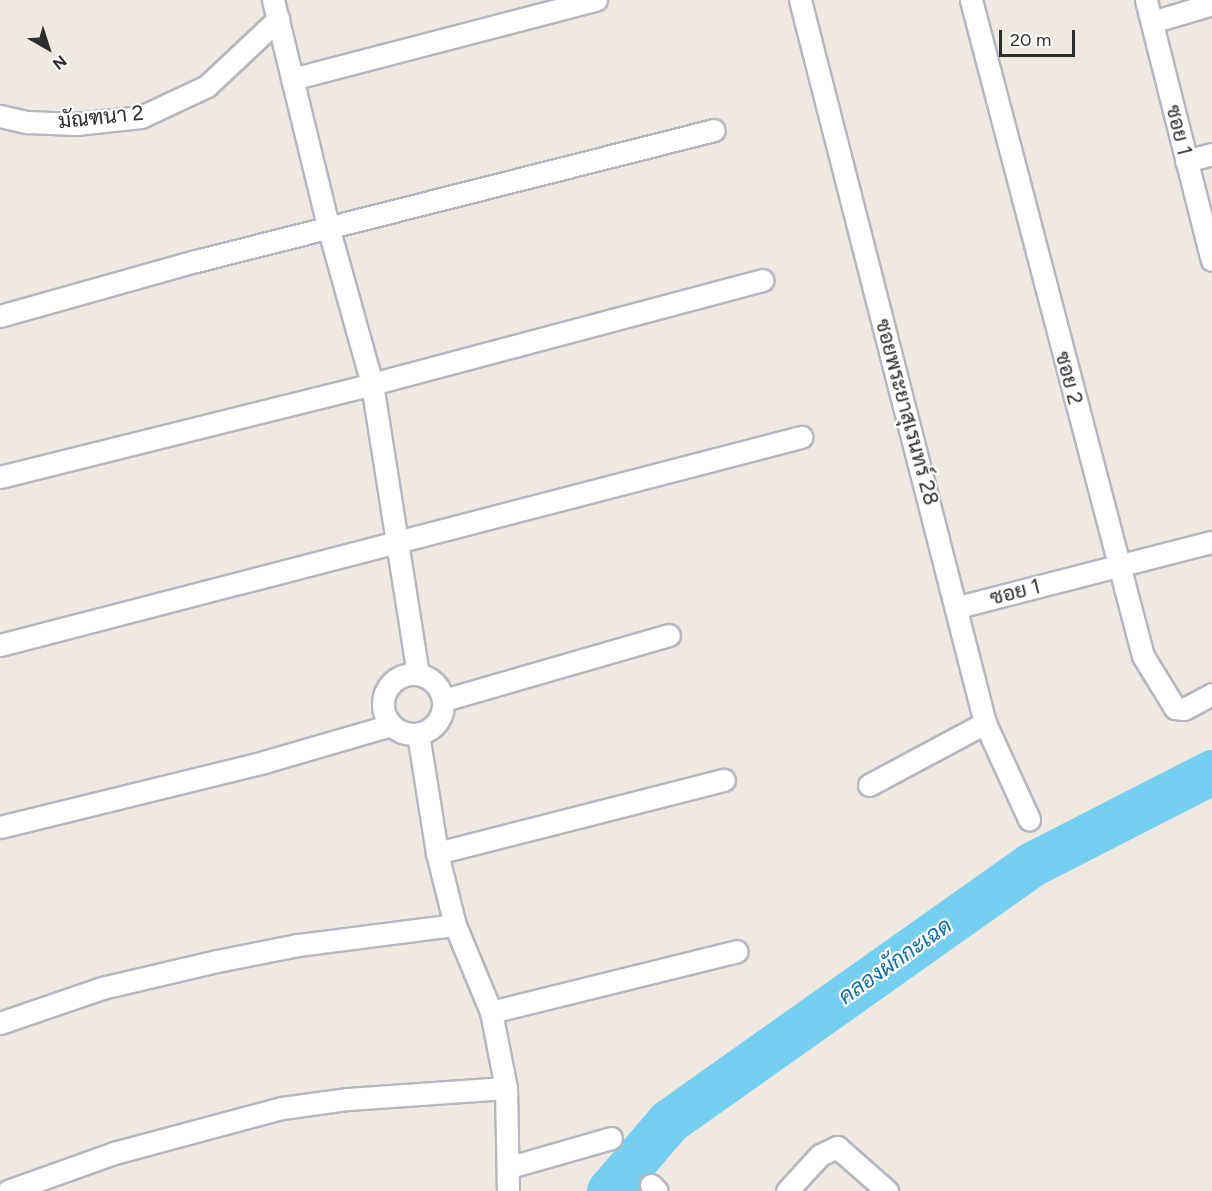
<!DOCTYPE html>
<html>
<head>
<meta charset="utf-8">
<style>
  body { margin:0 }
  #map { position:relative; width:1212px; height:1191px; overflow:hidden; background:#efe9e1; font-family:Figtree,Sarabun,sans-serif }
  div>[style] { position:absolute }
  .river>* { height:45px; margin:-22.5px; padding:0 22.5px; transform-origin:22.5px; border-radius:22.5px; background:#75cff0 }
  .roads { filter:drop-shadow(2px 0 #b4b7c1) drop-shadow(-2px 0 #b4b7c1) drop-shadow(0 2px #b4b7c1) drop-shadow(0 -2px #b4b7c1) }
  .minor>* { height:21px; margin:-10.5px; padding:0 10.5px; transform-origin:10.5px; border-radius:10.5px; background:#fff }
  .minor>.ring { margin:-10.5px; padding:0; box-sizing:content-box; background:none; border:21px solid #fff; border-radius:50% }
  span { translate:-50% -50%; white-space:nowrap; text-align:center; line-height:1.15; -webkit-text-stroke:4.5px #fff; paint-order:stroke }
  .street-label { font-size:21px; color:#2e2e2e }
  .water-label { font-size:22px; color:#0d6fa3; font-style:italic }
  .north { position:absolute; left:18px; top:18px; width:60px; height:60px; -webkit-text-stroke:4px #fff; paint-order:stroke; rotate:141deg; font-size:16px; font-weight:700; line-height:24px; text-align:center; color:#2e2e2e }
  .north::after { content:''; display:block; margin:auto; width:21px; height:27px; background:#2e2e2e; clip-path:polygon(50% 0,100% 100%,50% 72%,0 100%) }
  .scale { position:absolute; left:999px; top:30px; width:76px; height:27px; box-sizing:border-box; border:3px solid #2e2e2e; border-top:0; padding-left:8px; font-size:18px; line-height:21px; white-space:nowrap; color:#2e2e2e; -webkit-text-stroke:4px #fff; paint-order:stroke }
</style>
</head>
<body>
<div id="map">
  <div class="river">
    <div style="left:609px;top:1191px;width:92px;rotate:-49.4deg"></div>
    <div style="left:669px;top:1121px;width:445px;rotate:-35.3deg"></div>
    <div style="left:1032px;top:864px;width:202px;rotate:-27.1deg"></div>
  </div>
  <div class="roads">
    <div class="minor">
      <div style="left:273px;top:0;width:237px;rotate:76.3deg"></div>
      <div style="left:329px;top:230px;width:160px;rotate:74.4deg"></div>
      <div style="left:372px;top:384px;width:293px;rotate:81deg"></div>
      <div style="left:800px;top:0;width:746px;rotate:75.65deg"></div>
      <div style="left:985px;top:723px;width:106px;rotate:65.4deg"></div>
      <div style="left:971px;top:0;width:678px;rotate:75.31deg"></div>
      <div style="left:1143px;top:656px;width:61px;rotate:58.4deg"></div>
      <div style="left:1175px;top:708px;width:9px;rotate:6deg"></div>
      <div style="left:1184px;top:709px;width:32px;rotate:-28deg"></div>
      <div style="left:1146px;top:0;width:268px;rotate:75.8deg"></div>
      <div style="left:1152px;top:22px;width:63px;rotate:-16.7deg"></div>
      <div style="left:292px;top:79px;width:314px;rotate:-14.6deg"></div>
      <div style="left:0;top:116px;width:28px;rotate:13deg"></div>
      <div style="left:27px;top:122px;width:49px;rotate:2.3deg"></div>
      <div style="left:76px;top:124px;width:65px;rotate:-6.1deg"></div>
      <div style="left:141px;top:117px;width:73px;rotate:-25.2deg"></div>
      <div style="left:207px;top:86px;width:98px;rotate:-43.3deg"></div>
      <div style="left:1186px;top:161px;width:27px;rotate:-15deg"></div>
      <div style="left:0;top:316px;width:204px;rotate:-15.7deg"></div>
      <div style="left:196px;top:261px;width:534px;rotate:-14.19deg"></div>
      <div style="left:0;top:477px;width:383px;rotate:-14deg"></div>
      <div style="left:372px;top:384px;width:404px;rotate:-14.9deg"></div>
      <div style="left:958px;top:607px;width:262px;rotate:-14.4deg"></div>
      <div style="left:0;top:645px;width:828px;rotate:-14.56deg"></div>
      <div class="ring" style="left:383px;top:674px;width:39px;height:39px"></div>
      <div style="left:444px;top:700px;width:234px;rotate:-16.1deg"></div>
      <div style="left:418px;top:734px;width:121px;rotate:80.9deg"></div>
      <div style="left:437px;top:853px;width:74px;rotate:76deg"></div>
      <div style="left:455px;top:925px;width:94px;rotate:67.5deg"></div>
      <div style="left:491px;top:1012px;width:77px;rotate:78.8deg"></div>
      <div style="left:506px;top:1088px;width:103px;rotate:88.9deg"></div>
      <div style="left:869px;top:785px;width:132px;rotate:-28.1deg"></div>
      <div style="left:0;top:827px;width:272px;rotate:-13.8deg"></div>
      <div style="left:264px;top:762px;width:132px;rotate:-16.2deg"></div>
      <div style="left:437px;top:853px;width:296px;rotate:-14.3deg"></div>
      <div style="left:491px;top:1012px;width:253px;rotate:-13.9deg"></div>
      <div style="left:0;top:1023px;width:108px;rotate:-18.9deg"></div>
      <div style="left:102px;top:988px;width:118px;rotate:-13.2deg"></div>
      <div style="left:217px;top:961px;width:83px;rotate:-11.2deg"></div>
      <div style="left:298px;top:945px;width:158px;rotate:-7.3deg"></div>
      <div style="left:510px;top:1167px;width:105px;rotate:-16deg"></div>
      <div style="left:651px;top:1185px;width:8px;rotate:45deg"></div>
      <div style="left:8px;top:1191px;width:113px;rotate:-19.7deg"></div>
      <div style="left:114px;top:1153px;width:174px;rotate:-15deg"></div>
      <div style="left:282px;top:1108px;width:67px;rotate:-7.8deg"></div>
      <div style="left:348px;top:1099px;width:158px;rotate:-4deg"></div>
      <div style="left:787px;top:1191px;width:49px;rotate:-47.5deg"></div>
      <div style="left:820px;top:1155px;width:19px;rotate:-25deg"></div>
      <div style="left:837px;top:1147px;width:67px;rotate:41.3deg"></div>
    </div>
  </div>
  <div class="street-label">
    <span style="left:101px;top:117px;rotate:-6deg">มัณฑนา 2</span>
    <span style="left:1179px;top:130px;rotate:76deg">ซอย 1</span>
    <span style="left:1069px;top:378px;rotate:75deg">ซอย 2</span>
    <span style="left:907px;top:412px;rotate:75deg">ซอยพระยาสุเรนทร์ 28</span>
    <span style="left:1015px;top:592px;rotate:-14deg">ซอย 1</span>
  </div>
  <div class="water-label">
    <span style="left:895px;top:961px;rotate:-35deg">คลองผักกะเฉด</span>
  </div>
  <div class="north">N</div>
  <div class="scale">20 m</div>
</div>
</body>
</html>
